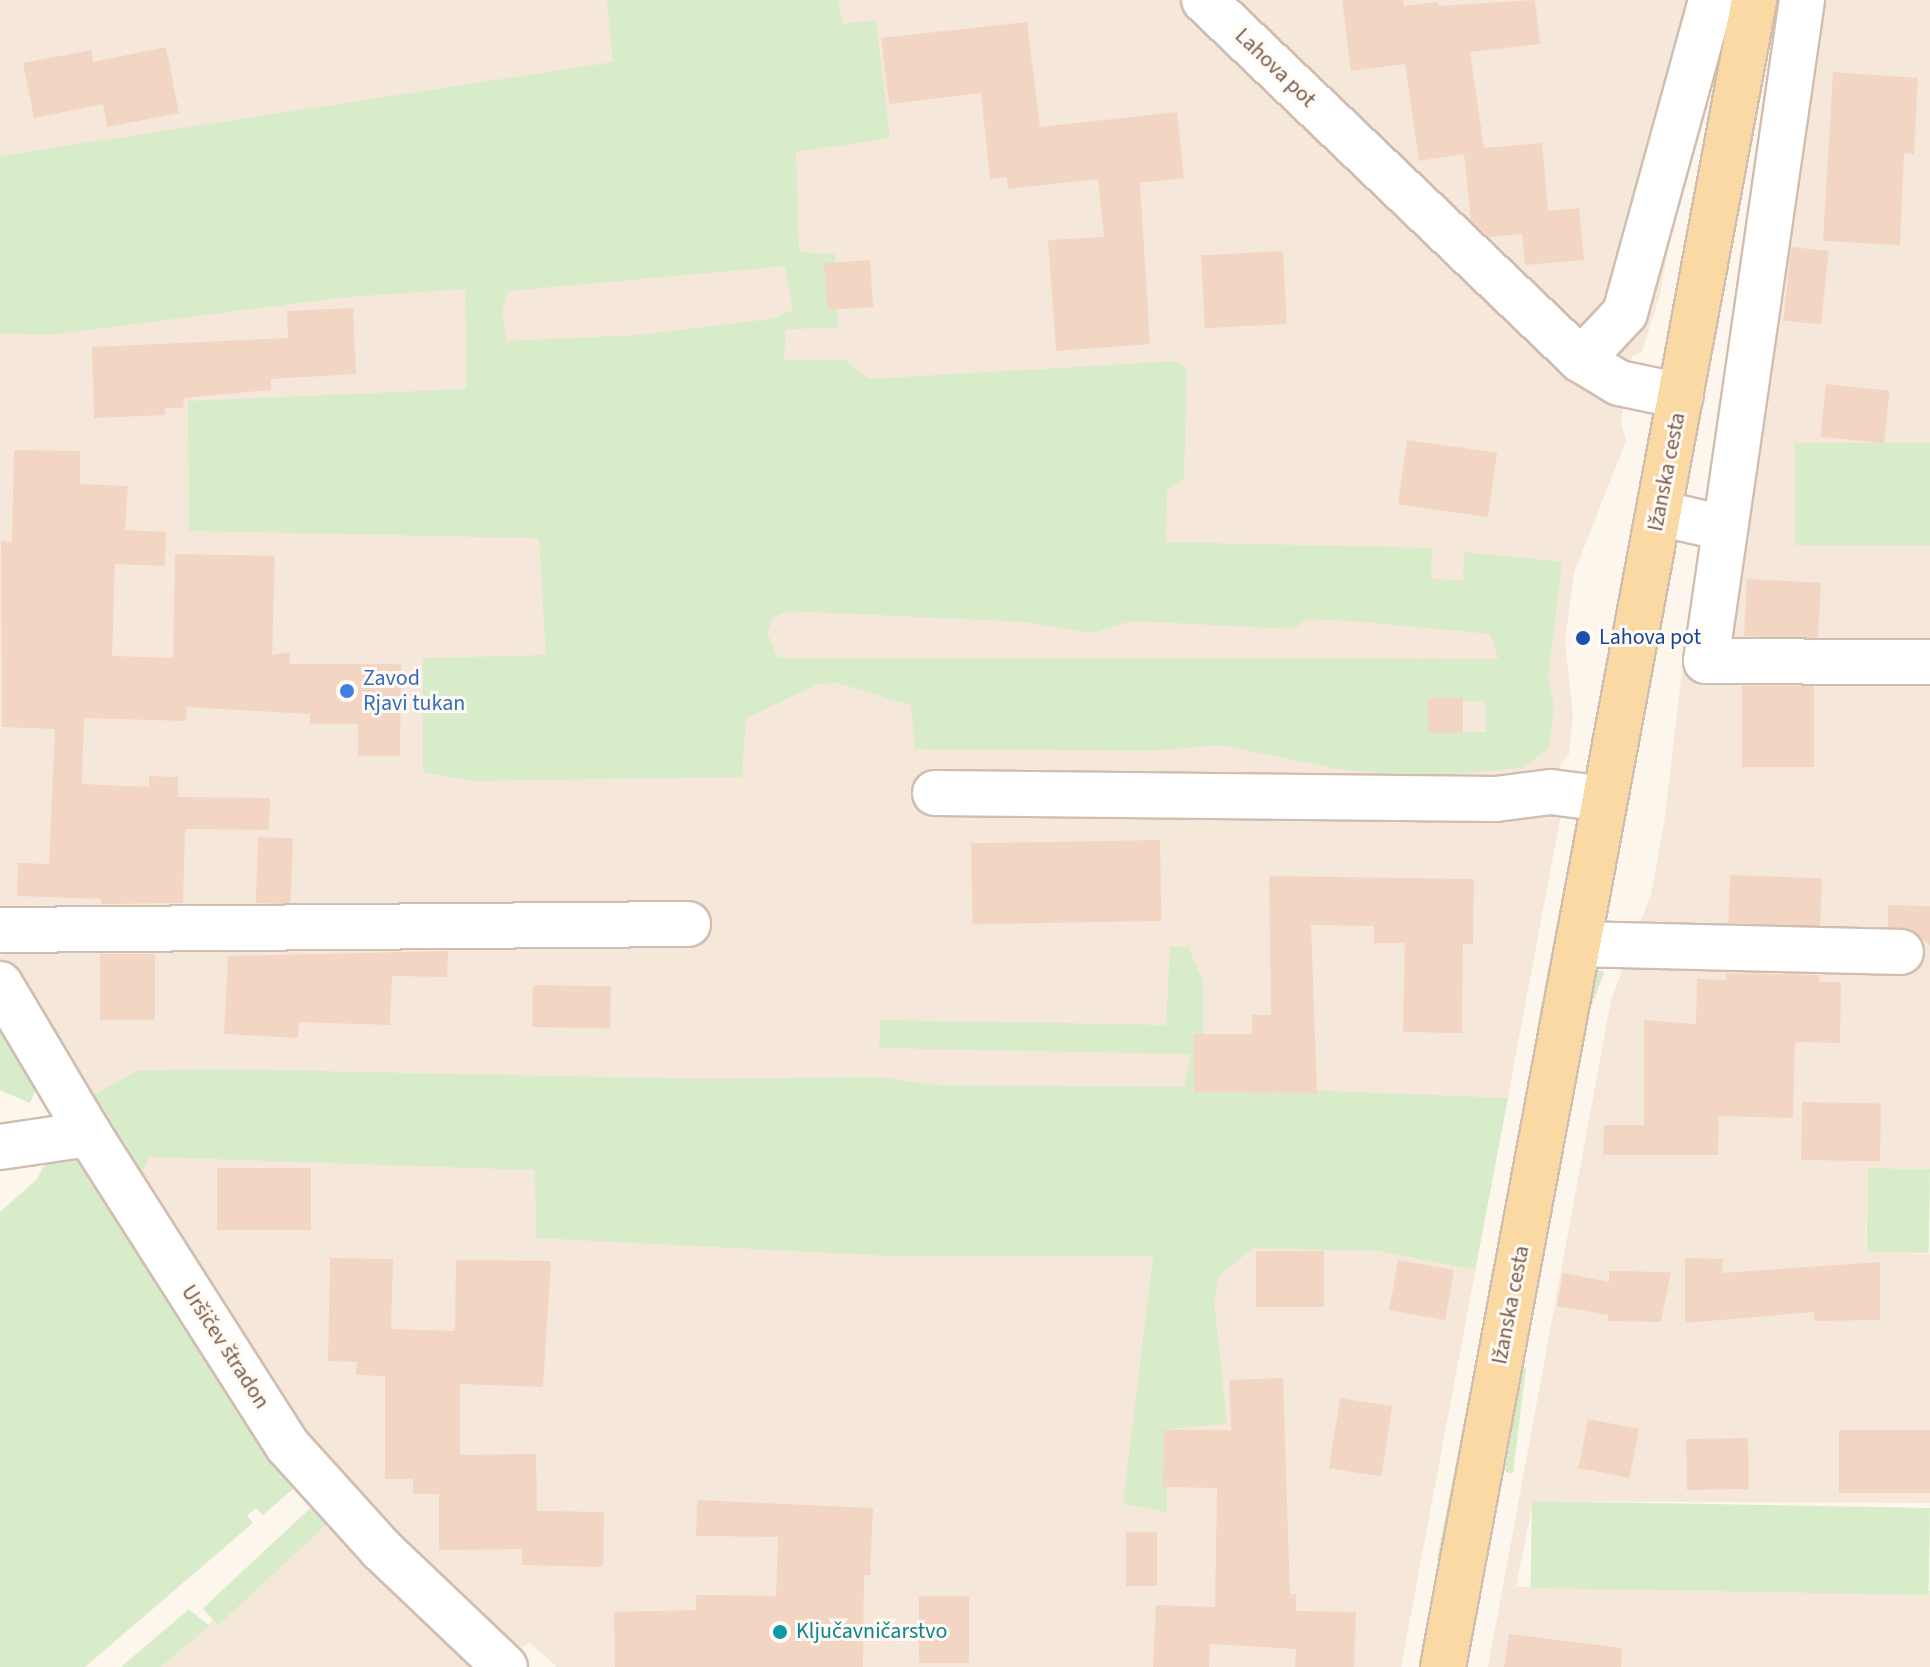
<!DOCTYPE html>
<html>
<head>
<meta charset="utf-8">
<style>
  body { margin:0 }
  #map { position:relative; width:1930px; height:1667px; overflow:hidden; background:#fdf6ec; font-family:"Source Sans 3",sans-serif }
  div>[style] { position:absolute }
  .residential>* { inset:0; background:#f5e8da }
  .green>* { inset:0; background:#d8ecc9; transform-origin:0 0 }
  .building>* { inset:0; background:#f3d5c3; transform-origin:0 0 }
  .roads { filter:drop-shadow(2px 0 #d1beb0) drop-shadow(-2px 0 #d1beb0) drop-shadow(0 2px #d1beb0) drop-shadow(0 -2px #d1beb0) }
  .minor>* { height:44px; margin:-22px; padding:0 22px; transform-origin:22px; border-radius:22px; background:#fff }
  .major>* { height:44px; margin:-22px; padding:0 22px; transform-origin:22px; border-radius:22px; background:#fbd9a5 }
  .dots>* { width:22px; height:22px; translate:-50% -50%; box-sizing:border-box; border:4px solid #fffaf3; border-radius:50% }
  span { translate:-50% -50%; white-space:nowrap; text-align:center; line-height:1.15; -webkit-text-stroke:6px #fffaf3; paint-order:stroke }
  .street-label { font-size:22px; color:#7a5c4d }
  .transit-label { font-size:22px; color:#164399 }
  .left { translate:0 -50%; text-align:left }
  .shop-label { font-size:22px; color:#366cbe }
  .culture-label { font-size:22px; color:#0d838f }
</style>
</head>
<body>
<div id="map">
  <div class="residential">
    <div style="clip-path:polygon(0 0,1717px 0,1659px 298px,1642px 352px,1632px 356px,1621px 421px,1626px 441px,1574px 573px,1565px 642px,1573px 714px,1569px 754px,1560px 765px,1561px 814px,1401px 1667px,557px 1667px,530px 1643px,511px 1653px,353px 1505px,0 990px)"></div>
    <div style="clip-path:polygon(1794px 0,1930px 0,1930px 1169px,1868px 1168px,1866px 1252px,1930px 1254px,1930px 1503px,1533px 1501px,1516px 1587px,1930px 1591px,1930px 1667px,1488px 1667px,1611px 1000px,1651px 894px,1664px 824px,1681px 680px,1705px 565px,1705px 508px)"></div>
    <div style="clip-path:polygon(335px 1517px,490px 1667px,161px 1667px,216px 1617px)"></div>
  </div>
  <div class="green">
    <div style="clip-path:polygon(evenodd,607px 0,838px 0,843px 24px,876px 20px,890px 138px,796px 152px,799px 252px,835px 254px,838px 328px,786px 329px,784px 360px,845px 360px,870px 379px,1177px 361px,1187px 369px,1184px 478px,1167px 491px,1166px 542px,1432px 548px,1431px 579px,1463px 580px,1464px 552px,1562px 562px,1548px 678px,1554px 706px,1549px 748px,1522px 768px,1430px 776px,1344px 770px,1220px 745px,1154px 751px,915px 749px,911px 705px,837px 683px,819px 684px,746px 718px,742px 777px,473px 781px,423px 772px,423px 658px,546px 655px,539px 538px,189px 531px,188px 401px,467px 389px,465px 289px,347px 297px,49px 335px,0 333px,0 156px,613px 62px,607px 0,785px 266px,793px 310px,771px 319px,637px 335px,507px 341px,502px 313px,508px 291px,785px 266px,607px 0,787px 611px,1027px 622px,1093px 633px,1132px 621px,1293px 629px,1307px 619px,1352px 621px,1490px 634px,1498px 659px,778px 658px,767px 633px,772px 619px,787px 611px,607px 0,1446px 701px,1485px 701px,1486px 732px,1445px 732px,1446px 701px)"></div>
    <div style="left:1795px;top:443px;width:135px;height:102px"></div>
    <div style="clip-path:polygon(1576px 822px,1544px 1029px,1537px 1028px)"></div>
    <div style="clip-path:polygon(1170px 947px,1188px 947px,1203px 981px,1203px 1086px,1508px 1098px,1475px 1270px,1379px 1251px,1253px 1248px,1219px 1276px,1214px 1300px,1227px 1424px,1167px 1429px,1167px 1512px,1123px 1504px,1153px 1256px,890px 1256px,536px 1238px,535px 1170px,149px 1157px,144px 1169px,129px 1175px,89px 1097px,138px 1071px,214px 1069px,711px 1079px,876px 1077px,936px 1085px,1184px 1087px,1191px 1054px,879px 1048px,881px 1020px,1166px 1025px)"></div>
    <div style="left:1596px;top:969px;width:9px;height:77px;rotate:21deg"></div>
    <div style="clip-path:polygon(0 1020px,39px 1083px,30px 1103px,0 1090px)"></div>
    <div style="clip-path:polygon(85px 1156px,302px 1481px,263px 1515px,256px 1508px,247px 1516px,253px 1523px,85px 1667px,0 1667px,0 1212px,37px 1179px,48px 1157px)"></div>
    <div style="left:1868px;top:1168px;width:62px;height:84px;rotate:1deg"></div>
    <div style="left:1518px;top:1367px;width:8px;height:106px;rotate:7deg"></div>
    <div style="clip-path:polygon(1468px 1401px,1474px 1402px,1444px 1562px,1437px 1560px)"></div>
    <div style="left:319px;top:1500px;width:23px;height:159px;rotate:47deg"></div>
    <div style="left:1532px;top:1501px;width:398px;height:87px;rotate:1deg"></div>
    <div style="clip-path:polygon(189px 1609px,209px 1626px,161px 1667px,121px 1667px)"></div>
  </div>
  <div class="building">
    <div style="clip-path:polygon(1342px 0,1403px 0,1404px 6px,1437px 2px,1438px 6px,1535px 0,1540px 44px,1470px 52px,1484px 148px,1542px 143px,1548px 211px,1579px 208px,1584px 260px,1525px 265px,1522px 234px,1489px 237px,1471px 221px,1464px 154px,1419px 161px,1405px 64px,1351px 71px)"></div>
    <div style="clip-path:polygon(1027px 22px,1040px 127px,1177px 112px,1184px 178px,1140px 183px,1150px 344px,1056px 351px,1048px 240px,1104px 237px,1098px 179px,1008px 189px,1007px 177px,990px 179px,981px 93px,889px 104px,881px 38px)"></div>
    <div style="clip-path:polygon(166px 47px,179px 113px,107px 127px,103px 104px,34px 118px,23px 63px,91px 50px,93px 62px)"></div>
    <div style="clip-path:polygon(1833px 72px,1918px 78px,1914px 154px,1904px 153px,1900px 245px,1823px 241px)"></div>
    <div style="left:1791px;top:247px;width:38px;height:74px;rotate:6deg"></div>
    <div style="left:1283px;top:251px;width:73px;height:82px;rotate:87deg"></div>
    <div style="left:870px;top:260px;width:47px;height:46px;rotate:86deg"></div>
    <div style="clip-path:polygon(353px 308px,356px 374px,271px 379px,271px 390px,183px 398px,184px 408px,165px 408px,165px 415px,94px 418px,92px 347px,288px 338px,287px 311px)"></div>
    <div style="left:1826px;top:384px;width:64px;height:53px;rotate:6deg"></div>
    <div style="left:1407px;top:440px;width:91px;height:65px;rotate:8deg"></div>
    <div style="clip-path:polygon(14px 450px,80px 451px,80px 484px,128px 486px,125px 530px,166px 532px,165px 566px,115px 564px,112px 656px,173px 658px,175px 554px,275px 556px,272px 655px,289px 652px,290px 664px,401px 664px,400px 756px,358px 756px,358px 724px,310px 724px,310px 714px,187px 707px,186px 721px,84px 718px,82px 784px,149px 787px,149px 776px,178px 777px,178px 797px,270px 798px,269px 830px,185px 829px,183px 903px,101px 904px,101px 899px,17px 896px,18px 863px,49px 864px,55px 729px,2px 727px,1px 541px,12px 542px)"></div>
    <div style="left:1747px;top:579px;width:74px;height:57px;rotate:3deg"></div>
    <div style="left:1742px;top:686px;width:72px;height:81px"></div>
    <div style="left:1428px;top:698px;width:35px;height:35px"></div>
    <div style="left:258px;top:837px;width:35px;height:66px;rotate:2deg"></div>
    <div style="left:1160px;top:840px;width:81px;height:189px;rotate:89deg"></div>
    <div style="left:1730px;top:875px;width:92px;height:48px;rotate:2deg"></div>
    <div style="clip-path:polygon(1269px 876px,1474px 879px,1473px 944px,1463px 944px,1462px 1033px,1403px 1032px,1405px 943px,1374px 943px,1374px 926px,1311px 925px,1317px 1093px,1194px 1092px,1194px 1034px,1252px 1034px,1252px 1015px,1271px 1015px)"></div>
    <div style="clip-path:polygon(1888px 905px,1930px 906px,1930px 945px,1913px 930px,1888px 927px)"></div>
    <div style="clip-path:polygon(448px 951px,447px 977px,392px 976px,390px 1025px,299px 1022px,298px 1038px,224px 1034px,228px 956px)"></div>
    <div style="left:100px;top:954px;width:55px;height:66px"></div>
    <div style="clip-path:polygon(1726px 973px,1819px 975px,1819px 982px,1841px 982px,1840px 1043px,1795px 1042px,1793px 1118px,1719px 1116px,1718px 1155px,1603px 1155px,1604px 1125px,1644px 1125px,1644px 1020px,1696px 1024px,1697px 979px,1726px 980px)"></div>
    <div style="left:533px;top:985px;width:78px;height:42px;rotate:1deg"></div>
    <div style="left:1802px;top:1102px;width:79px;height:58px;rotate:1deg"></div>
    <div style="left:217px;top:1168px;width:94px;height:62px"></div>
    <div style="left:1256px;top:1251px;width:68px;height:56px"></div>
    <div style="clip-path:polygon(330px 1258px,393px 1259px,391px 1329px,455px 1331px,456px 1260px,551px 1261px,543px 1387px,460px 1384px,460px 1455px,536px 1454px,537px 1511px,604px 1512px,603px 1567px,522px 1565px,522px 1549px,439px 1550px,439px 1494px,413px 1494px,413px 1479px,385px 1479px,385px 1376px,356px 1375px,357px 1362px,328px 1361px)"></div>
    <div style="clip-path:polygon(1685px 1258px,1723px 1259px,1722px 1273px,1880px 1262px,1880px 1320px,1814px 1321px,1814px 1312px,1685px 1323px)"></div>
    <div style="left:1398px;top:1260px;width:57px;height:51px;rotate:10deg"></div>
    <div style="clip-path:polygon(1609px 1271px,1671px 1272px,1661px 1322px,1608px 1321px,1608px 1315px,1557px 1306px,1563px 1273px,1609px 1282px)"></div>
    <div style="clip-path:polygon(1283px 1378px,1290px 1594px,1296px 1594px,1296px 1611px,1356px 1612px,1354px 1667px,1295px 1667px,1296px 1649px,1210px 1644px,1209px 1667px,1153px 1667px,1156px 1605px,1215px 1607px,1217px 1488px,1163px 1487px,1164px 1430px,1231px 1430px,1229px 1380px)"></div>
    <div style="left:1340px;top:1398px;width:53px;height:71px;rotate:9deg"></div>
    <div style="left:1588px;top:1419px;width:52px;height:50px;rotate:11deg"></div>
    <div style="left:1839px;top:1430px;width:91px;height:63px"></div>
    <div style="left:1748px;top:1438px;width:51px;height:62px;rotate:89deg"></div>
    <div style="clip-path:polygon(697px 1500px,873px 1508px,870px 1575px,864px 1575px,863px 1667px,615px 1667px,614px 1612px,696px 1610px,696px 1595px,776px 1596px,778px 1537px,696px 1536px)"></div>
    <div style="left:1126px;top:1532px;width:31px;height:54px"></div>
    <div style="left:919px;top:1596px;width:50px;height:67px"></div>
    <div style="clip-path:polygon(1509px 1634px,1622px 1648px,1621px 1667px,1504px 1667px)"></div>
  </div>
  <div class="roads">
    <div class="minor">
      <div style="left:1204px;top:0;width:521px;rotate:43.68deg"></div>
      <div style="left:1581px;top:360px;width:44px;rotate:31.2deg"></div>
      <div style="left:1619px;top:383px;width:63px;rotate:11.8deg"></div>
      <div style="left:1802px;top:0;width:668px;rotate:98.26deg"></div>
      <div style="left:1706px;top:661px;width:224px;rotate:0.3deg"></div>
      <div style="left:1581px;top:360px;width:64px;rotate:-46.9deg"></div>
      <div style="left:1625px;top:313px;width:325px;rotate:-74.6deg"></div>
      <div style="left:1659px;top:513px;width:67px;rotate:13deg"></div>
      <div style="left:935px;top:793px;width:561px;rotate:0.61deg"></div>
      <div style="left:1496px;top:799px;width:55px;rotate:-7.3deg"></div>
      <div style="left:1551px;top:792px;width:54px;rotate:7.4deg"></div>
      <div style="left:0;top:930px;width:688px;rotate:-0.5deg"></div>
      <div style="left:1578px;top:944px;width:323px;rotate:1.4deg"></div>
      <div style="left:0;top:984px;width:174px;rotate:59.3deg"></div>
      <div style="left:89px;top:1134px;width:370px;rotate:57.5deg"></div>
      <div style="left:288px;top:1446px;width:139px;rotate:47.9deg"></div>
      <div style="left:381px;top:1549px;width:171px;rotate:43.6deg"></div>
      <div style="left:0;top:1147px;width:90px;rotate:-8.3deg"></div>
    </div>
    <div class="major">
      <div style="left:1443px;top:1667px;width:1696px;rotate:-79.43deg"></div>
    </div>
  </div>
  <div class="dots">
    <div style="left:1583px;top:638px;background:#1a4fb4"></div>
    <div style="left:347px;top:691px;background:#3f7fe0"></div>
    <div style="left:780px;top:1632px;background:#0f9aa8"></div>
  </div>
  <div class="street-label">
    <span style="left:1275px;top:68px;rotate:44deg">Lahova pot</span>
    <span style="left:1667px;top:472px;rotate:-79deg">Ižanska cesta</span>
    <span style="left:1511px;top:1305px;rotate:-79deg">Ižanska cesta</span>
    <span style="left:225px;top:1347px;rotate:57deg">Uršičev štradon</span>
  </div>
  <div class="transit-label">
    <span class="left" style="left:1599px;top:638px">Lahova pot</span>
  </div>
  <div class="shop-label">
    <span class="left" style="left:363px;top:691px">Zavod<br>Rjavi tukan</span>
  </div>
  <div class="culture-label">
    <span class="left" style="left:796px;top:1632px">Ključavničarstvo</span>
  </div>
</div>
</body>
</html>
